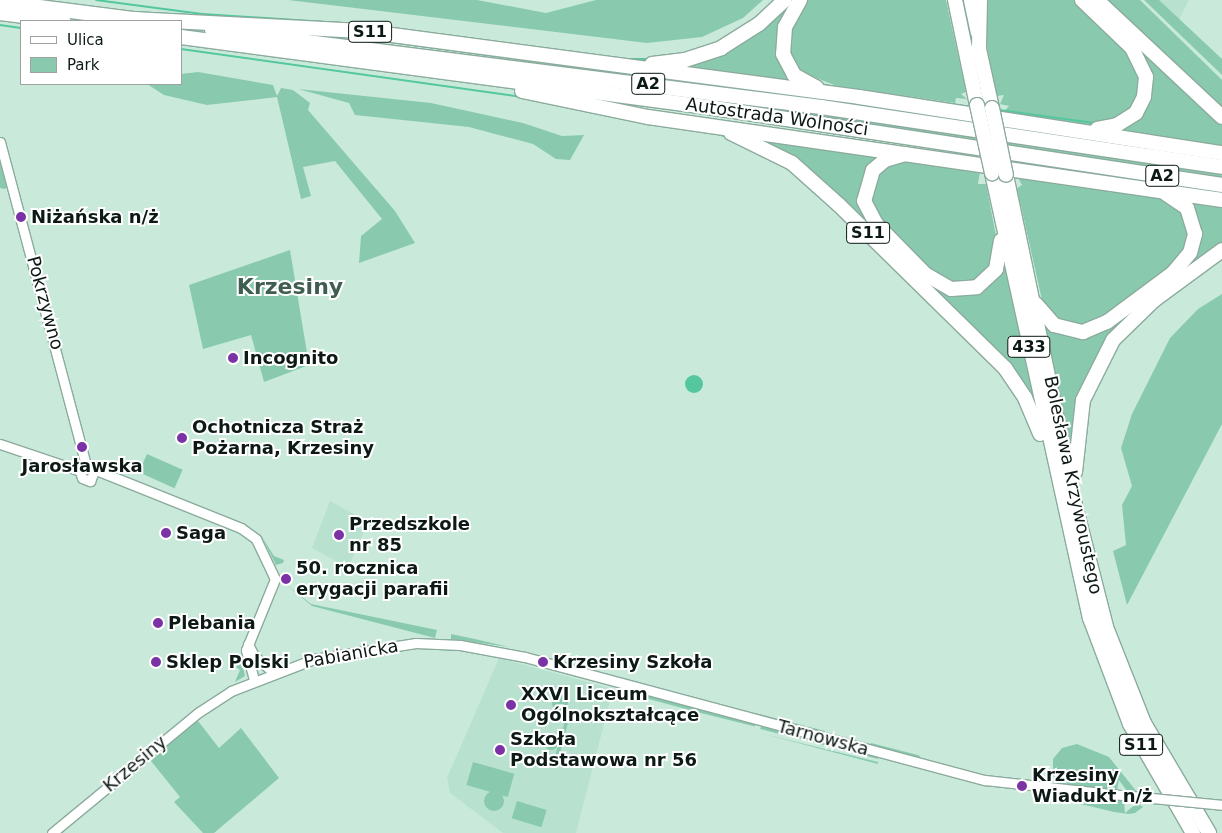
<!DOCTYPE html>
<html>
<head>
<meta charset="utf-8">
<style>
  body { margin:0 }
  #map { position:relative; width:1222px; height:833px; overflow:hidden; background:#c9eadb; font-family:"DejaVu Sans",sans-serif }
  div>[style] { position:absolute }
  .built>* { inset:0; background:#b8e2cf }
  .green>* { inset:0; background:#89caaf; transform-origin:0 0 }
  .round { border-radius:50% }
  .water>* { inset:0; background:#54c79e }
  .stream>* { height:2px; margin:-1px; padding:0 1px; transform-origin:1px; border-radius:1px; background:#54c79e }
  .roads { filter:drop-shadow(1px 0 #8bab9d) drop-shadow(-1px 0 #8bab9d) drop-shadow(0 1px #8bab9d) drop-shadow(0 -1px #8bab9d) }
  .minor>* { height:9px; margin:-4.5px; padding:0 4.5px; transform-origin:4.5px; border-radius:4.5px; background:#fff }
  .major>* { height:11px; margin:-5.5px; padding:0 5.5px; transform-origin:5.5px; border-radius:5.5px; background:#fff }
  .highway>* { height:14px; margin:-7px; padding:0 7px; transform-origin:7px; border-radius:7px; background:#fff }
  .bridges { filter:drop-shadow(1px 0 #8bab9d) drop-shadow(-1px 0 #8bab9d) drop-shadow(0 1px #8bab9d) drop-shadow(0 -1px #8bab9d) }
  .minor-bridge>* { height:9px; margin:-4.5px; padding:0 4.5px; transform-origin:4.5px; border-radius:4.5px; background:#fff }
  .highway-bridge>* { height:14px; margin:-7px; padding:0 7px; transform-origin:7px; border-radius:7px; background:#fff }
  .dots>* { width:14px; height:14px; translate:-50% -50%; box-sizing:border-box; border:2px solid #fff; border-radius:50% }
  span { translate:-50% -50%; white-space:nowrap; text-align:center; line-height:1.15; -webkit-text-stroke:4px #fff; paint-order:stroke }
  .shield-label span { padding:1px 4px; background:#fff; border:1px solid; border-radius:4px; -webkit-text-stroke-width:0 }
  .shield-label { font-size:16px; color:#0c1914; font-weight:700 }
  .street-label { font-size:18px; color:#0c1914 }
  .poi-label { font-size:18px; color:#0c1914; font-weight:700 }
  .left { translate:0 -50%; text-align:left }
  .district-label { font-size:22px; color:#405d51; font-weight:700 }
  .legend { position:absolute; left:20px; top:20px; width:162px; height:65px; box-sizing:border-box; background:#fff; border:1px solid #9ea3a1; margin:0; padding:6px 9px; list-style:none; font-size:15px; color:#0c1914 }
  .legend li { display:flex; align-items:center; gap:10px; height:25px }
  .legend b { width:25px; border:1px solid #9ea3a1 }
</style>
</head>
<body>
<div id="map">
  <div class="built">
    <div style="clip-path:polygon(1159px 0,1189px 0,1179px 20px)"></div>
    <div style="clip-path:polygon(330px 501px,368px 522px,348px 568px,312px 548px)"></div>
    <div style="clip-path:polygon(499px 658px,613px 689px,576px 833px,503px 833px,450px 793px,447px 778px)"></div>
  </div>
  <div class="green">
    <div style="clip-path:polygon(288px 0,477px 0,546px 13px,596px 0,763px 0,743px 18px,702px 37px,647px 43px)"></div>
    <div style="clip-path:polygon(789px 0,796px 0,780px 30px,802px 86px,656px 67px,691px 61px)"></div>
    <div style="clip-path:polygon(807px 0,946px 0,966px 92px,961px 94px,967px 99px,956px 98px,955px 103px,837px 86px,798px 71px,788px 53px,788px 36px)"></div>
    <div style="clip-path:polygon(983px 0,1077px 0,1124px 44px,1143px 78px,1133px 111px,1097px 126px,1002px 114px,1009px 106px,1000px 104px,1004px 95px,997px 96px,982px 23px)"></div>
    <div style="clip-path:polygon(1093px 0,1222px 120px,1222px 150px,1116px 133px,1150px 89px)"></div>
    <div style="clip-path:polygon(1102px 0,1140px 0,1222px 80px,1222px 113px)"></div>
    <div style="clip-path:polygon(1144px 0,1159px 0,1222px 59px,1222px 75px)"></div>
    <div style="clip-path:polygon(181px 30px,974px 133px,976px 143px,181px 33px)"></div>
    <div style="clip-path:polygon(346px 33px,970px 116px,971px 121px,330px 35px)"></div>
    <div style="clip-path:polygon(198px 72px,273px 85px,277px 96px,281px 88px,293px 90px,310px 103px,308px 110px,395px 211px,415px 243px,359px 263px,361px 236px,382px 219px,335px 161px,303px 167px,311px 196px,301px 199px,277px 97px,207px 105px,164px 95px,147px 84px,181px 84px,181px 74px)"></div>
    <div style="clip-path:polygon(298px 89px,431px 103px,523px 123px,562px 136px,584px 135px,570px 160px,556px 159px,533px 144px,469px 127px,355px 115px,349px 103px)"></div>
    <div style="clip-path:polygon(743px 132px,883px 157px,865px 215px,956px 293px,1004px 263px,1037px 412px,1030px 400px,812px 177px)"></div>
    <div style="left:1007px;top:137px;width:218px;height:11px;rotate:9deg"></div>
    <div style="clip-path:polygon(899px 158px,981px 166px,978px 184px,986px 184px,996px 236px,995px 261px,977px 283px,942px 282px,884px 229px,868px 204px,872px 178px)"></div>
    <div style="clip-path:polygon(0 162px,7px 187px,5px 189px,0 188px)"></div>
    <div style="clip-path:polygon(1014px 171px,1141px 191px,1174px 201px,1190px 225px,1184px 255px,1118px 309px,1088px 327px,1062px 324px,1042px 300px,1017px 188px,1022px 185px)"></div>
    <div style="clip-path:polygon(1185px 201px,1222px 202px,1222px 247px,1118px 330px,1071px 448px,1045px 325px,1080px 335px,1193px 255px)"></div>
    <div style="clip-path:polygon(290px 250px,309px 365px,264px 382px,251px 335px,203px 349px,189px 285px)"></div>
    <div style="clip-path:polygon(1222px 294px,1222px 424px,1127px 605px,1113px 551px,1126px 545px,1122px 505px,1132px 486px,1121px 448px,1132px 414px,1170px 338px,1198px 309px)"></div>
    <div style="left:147px;top:454px;width:39px;height:20px;rotate:24deg"></div>
    <div style="clip-path:polygon(261px 535px,274px 556px,284px 560px,283px 563px,276px 565px)"></div>
    <div style="clip-path:polygon(282px 581px,311px 604px,437px 630px,435px 638px,312px 606px)"></div>
    <div style="clip-path:polygon(451px 634px,475px 639px,509px 647px,451px 639px)"></div>
    <div style="clip-path:polygon(241px 659px,245px 676px,235px 682px,240px 670px,236px 667px)"></div>
    <div style="clip-path:polygon(615px 685px,694px 706px,693px 711px,623px 692px)"></div>
    <div class="round" style="left:552px;top:695px;width:16px;height:16px"></div>
    <div style="left:697px;top:707px;width:61px;height:5px;rotate:14deg"></div>
    <div style="clip-path:polygon(737px 709px,767px 716px,825px 731px,823px 734px)"></div>
    <div style="clip-path:polygon(567px 714px,570px 715px,557px 765px,554px 760px)"></div>
    <div style="clip-path:polygon(195px 717px,219px 748px,241px 728px,279px 778px,214px 833px,203px 833px,174px 802px,180px 797px,147px 756px)"></div>
    <div style="clip-path:polygon(762px 725px,877px 755px,878px 759px,760px 729px)"></div>
    <div style="clip-path:polygon(760px 733px,878px 762px,878px 764px)"></div>
    <div class="round" style="left:544px;top:736px;width:14px;height:14px"></div>
    <div style="clip-path:polygon(871px 743px,918px 755px,920px 756px,919px 760px,869px 746px)"></div>
    <div style="clip-path:polygon(1077px 744px,1109px 757px,1137px 792px,1127px 791px,1119px 780px,1117px 790px,1060px 785px,1053px 775px,1053px 759px,1062px 748px)"></div>
    <div style="left:473px;top:762px;width:43px;height:24px;rotate:16deg"></div>
    <div class="round" style="left:484px;top:791px;width:20px;height:20px"></div>
    <div style="clip-path:polygon(1048px 793px,1124px 801px,1125px 813px,1137px 803px,1143px 807px,1135px 813px,1129px 814px,1114px 812px,1039px 794px)"></div>
    <div style="left:517px;top:801px;width:31px;height:18px;rotate:17deg"></div>
  </div>
  <div class="water">
    <div class="round" style="left:685px;top:375px;width:18px;height:18px"></div>
  </div>
  <div class="stream">
    <div style="left:96px;top:0;width:107px;rotate:7.5deg"></div>
    <div style="left:202px;top:14px;width:140px;rotate:3.7deg"></div>
    <div style="left:0;top:25px;width:21px;rotate:8deg"></div>
    <div style="left:181px;top:49px;width:343px;rotate:8deg"></div>
    <div style="left:622px;top:59px;width:27px"></div>
    <div style="left:821px;top:84px;width:15px;rotate:11deg"></div>
    <div style="left:890px;top:95px;width:83px;rotate:8.3deg"></div>
    <div style="left:999px;top:110px;width:96px;rotate:7.8deg"></div>
    <div style="left:714px;top:133px;width:14px;rotate:17deg"></div>
  </div>
  <div class="roads">
    <div class="minor">
      <div style="left:0;top:142px;width:335px;rotate:75.1deg"></div>
      <div style="left:0;top:444px;width:84px;rotate:18.6deg"></div>
      <div style="left:86px;top:466px;width:167px;rotate:21.8deg"></div>
      <div style="left:241px;top:528px;width:19px;rotate:36deg"></div>
      <div style="left:256px;top:539px;width:44px;rotate:64.6deg"></div>
      <div style="left:275px;top:579px;width:77px;rotate:112.2deg"></div>
      <div style="left:246px;top:650px;width:31px;rotate:75deg"></div>
      <div style="left:80px;top:471px;width:7px;rotate:74deg"></div>
      <div style="left:82px;top:478px;width:9px;rotate:21deg"></div>
      <div style="left:90px;top:481px;width:13px;rotate:-67deg"></div>
      <div style="left:248px;top:644px;width:13px;rotate:63deg"></div>
      <div style="left:254px;top:656px;width:25px;rotate:40deg"></div>
      <div style="left:52px;top:833px;width:190px;rotate:-39.5deg"></div>
      <div style="left:199px;top:712px;width:38px;rotate:-33deg"></div>
      <div style="left:231px;top:691px;width:89px;rotate:-21.1deg"></div>
      <div style="left:314px;top:659px;width:103px;rotate:-8.9deg"></div>
      <div style="left:416px;top:643px;width:44px;rotate:2.6deg"></div>
      <div style="left:460px;top:645px;width:66px;rotate:10.5deg"></div>
      <div style="left:525px;top:657px;width:476px;rotate:15deg"></div>
      <div style="left:985px;top:780px;width:147px;rotate:6.3deg"></div>
    </div>
    <div class="major">
      <div style="left:969px;top:0;width:33px;rotate:78deg"></div>
    </div>
    <div class="highway">
      <div style="left:800px;top:0;width:31px;rotate:119deg"></div>
      <div style="left:785px;top:27px;width:27px;rotate:94deg"></div>
      <div style="left:783px;top:54px;width:24px;rotate:62deg"></div>
      <div style="left:794px;top:75px;width:26px;rotate:29deg"></div>
      <div style="left:955px;top:0;width:107px;rotate:78.2deg"></div>
      <div style="left:980px;top:0;width:49px;rotate:91.2deg"></div>
      <div style="left:979px;top:49px;width:60px;rotate:77.6deg"></div>
      <div style="left:1082px;top:0;width:69px;rotate:43.8deg"></div>
      <div style="left:1132px;top:48px;width:32px;rotate:64deg"></div>
      <div style="left:1146px;top:77px;width:20px;rotate:96deg"></div>
      <div style="left:1144px;top:97px;width:18px;rotate:117deg"></div>
      <div style="left:1136px;top:113px;width:22px;rotate:148deg"></div>
      <div style="left:1117px;top:125px;width:20px;rotate:169deg"></div>
      <div style="left:1097px;top:0;width:171px;rotate:43.1deg"></div>
      <div style="left:0;top:2px;width:142px;rotate:7.3deg"></div>
      <div style="left:0;top:13px;width:64px;rotate:7.2deg"></div>
      <div style="left:133px;top:19px;width:229px;rotate:3deg"></div>
      <div style="left:362px;top:31px;width:501px;rotate:7.56deg"></div>
      <div style="left:859px;top:97px;width:367px;rotate:8.8deg"></div>
      <div style="left:212px;top:30px;width:614px;rotate:7.21deg"></div>
      <div style="left:821px;top:107px;width:405px;rotate:8.5deg"></div>
      <div style="left:181px;top:37px;width:538px;rotate:7.59deg"></div>
      <div style="left:714px;top:108px;width:514px;rotate:8.62deg"></div>
      <div style="left:652px;top:64px;width:33px;rotate:-7deg"></div>
      <div style="left:685px;top:60px;width:38px;rotate:-18deg"></div>
      <div style="left:721px;top:48px;width:45px;rotate:-32.3deg"></div>
      <div style="left:759px;top:24px;width:35px;rotate:-43deg"></div>
      <div style="left:522px;top:91px;width:129px;rotate:11.7deg"></div>
      <div style="left:648px;top:117px;width:580px;rotate:8.23deg"></div>
      <div style="left:731px;top:133px;width:68px;rotate:26.2deg"></div>
      <div style="left:792px;top:163px;width:63px;rotate:41.8deg"></div>
      <div style="left:839px;top:205px;width:233px;rotate:44.5deg"></div>
      <div style="left:1005px;top:368px;width:36px;rotate:56deg"></div>
      <div style="left:1025px;top:398px;width:39px;rotate:67deg"></div>
      <div style="left:905px;top:154px;width:21px;rotate:163deg"></div>
      <div style="left:885px;top:160px;width:16px;rotate:140deg"></div>
      <div style="left:873px;top:170px;width:32px;rotate:106deg"></div>
      <div style="left:864px;top:201px;width:26px;rotate:62deg"></div>
      <div style="left:876px;top:224px;width:70px;rotate:45.6deg"></div>
      <div style="left:925px;top:274px;width:30px;rotate:30deg"></div>
      <div style="left:951px;top:289px;width:26px;rotate:-4deg"></div>
      <div style="left:977px;top:287px;width:26px;rotate:-43deg"></div>
      <div style="left:996px;top:269px;width:29px;rotate:-80deg"></div>
      <div style="left:992px;top:173px;width:456px;rotate:77.6deg"></div>
      <div style="left:1090px;top:618px;width:113px;rotate:69.3deg"></div>
      <div style="left:1130px;top:724px;width:126px;rotate:60deg"></div>
      <div style="left:1006px;top:175px;width:337px;rotate:78.2deg"></div>
      <div style="left:1075px;top:505px;width:126px;rotate:75.7deg"></div>
      <div style="left:1106px;top:627px;width:103px;rotate:68.4deg"></div>
      <div style="left:1144px;top:723px;width:128px;rotate:59.4deg"></div>
      <div style="left:1036px;top:304px;width:28px;rotate:49deg"></div>
      <div style="left:1054px;top:325px;width:30px;rotate:14deg"></div>
      <div style="left:1083px;top:332px;width:26px;rotate:-23deg"></div>
      <div style="left:1107px;top:322px;width:82px;rotate:-36.6deg"></div>
      <div style="left:1173px;top:273px;width:26px;rotate:-50deg"></div>
      <div style="left:1190px;top:253px;width:20px;rotate:-75deg"></div>
      <div style="left:1195px;top:234px;width:27px;rotate:-107deg"></div>
      <div style="left:1187px;top:208px;width:25px;rotate:-146deg"></div>
      <div style="left:1075px;top:472px;width:72px;rotate:-83.7deg"></div>
      <div style="left:1083px;top:400px;width:67px;rotate:-63.4deg"></div>
      <div style="left:1113px;top:340px;width:57px;rotate:-44.3deg"></div>
      <div style="left:1154px;top:300px;width:84px;rotate:-36.3deg"></div>
    </div>
  </div>
  <div class="bridges">
    <div class="minor-bridge">
      <div style="left:1131px;top:796px;width:91px;rotate:5.6deg"></div>
    </div>
    <div class="highway-bridge">
      <div style="left:977px;top:105px;width:70px;rotate:77.6deg"></div>
      <div style="left:992px;top:108px;width:68px;rotate:78.2deg"></div>
    </div>
  </div>
  <div class="dots">
    <div style="left:21px;top:217px;background:#7a32a4"></div>
    <div style="left:233px;top:358px;background:#7a32a4"></div>
    <div style="left:182px;top:438px;background:#7a32a4"></div>
    <div style="left:82px;top:447px;background:#7a32a4"></div>
    <div style="left:166px;top:533px;background:#7a32a4"></div>
    <div style="left:339px;top:535px;background:#7a32a4"></div>
    <div style="left:286px;top:579px;background:#7a32a4"></div>
    <div style="left:158px;top:623px;background:#7a32a4"></div>
    <div style="left:156px;top:662px;background:#7a32a4"></div>
    <div style="left:543px;top:662px;background:#7a32a4"></div>
    <div style="left:511px;top:705px;background:#7a32a4"></div>
    <div style="left:500px;top:750px;background:#7a32a4"></div>
    <div style="left:1022px;top:786px;background:#7a32a4"></div>
  </div>
  <div class="shield-label">
    <span style="left:370px;top:32px">S11</span>
    <span style="left:648px;top:84px">A2</span>
    <span style="left:1162px;top:176px">A2</span>
    <span style="left:868px;top:233px">S11</span>
    <span style="left:1029px;top:347px">433</span>
    <span style="left:1141px;top:745px">S11</span>
  </div>
  <div class="street-label">
    <span style="left:777px;top:117px;rotate:8deg">Autostrada Wolności</span>
    <span style="left:45px;top:303px;rotate:75deg">Pokrzywno</span>
    <span style="left:1073px;top:485px;rotate:78deg">Bolesława Krzywoustego</span>
    <span style="left:351px;top:654px;rotate:-10deg">Pabianicka</span>
    <span style="left:823px;top:738px;rotate:15deg">Tarnowska</span>
    <span style="left:135px;top:764px;rotate:-40deg">Krzesiny</span>
  </div>
  <div class="poi-label">
    <span class="left" style="left:31px;top:217px">Niżańska n/ż</span>
    <span class="left" style="left:243px;top:358px">Incognito</span>
    <span class="left" style="left:192px;top:438px">Ochotnicza Straż<br>Pożarna, Krzesiny</span>
    <span style="left:82px;top:466px">Jarosławska</span>
    <span class="left" style="left:349px;top:535px">Przedszkole<br>nr 85</span>
    <span class="left" style="left:176px;top:533px">Saga</span>
    <span class="left" style="left:296px;top:579px">50. rocznica<br>erygacji parafii</span>
    <span class="left" style="left:168px;top:623px">Plebania</span>
    <span class="left" style="left:166px;top:662px">Sklep Polski</span>
    <span class="left" style="left:553px;top:662px">Krzesiny Szkoła</span>
    <span class="left" style="left:521px;top:705px">XXVI Liceum<br>Ogólnokształcące</span>
    <span class="left" style="left:510px;top:750px">Szkoła<br>Podstawowa nr 56</span>
    <span class="left" style="left:1032px;top:786px">Krzesiny<br>Wiadukt n/ż</span>
  </div>
  <div class="district-label">
    <span style="left:290px;top:287px">Krzesiny</span>
  </div>
  <ul class="legend">
  <li><b style="height:6px;background:#fff"></b>Ulica</li>
  <li><b style="height:14px;background:#89caaf"></b>Park</li>
  </ul>
</div>
</body>
</html>
